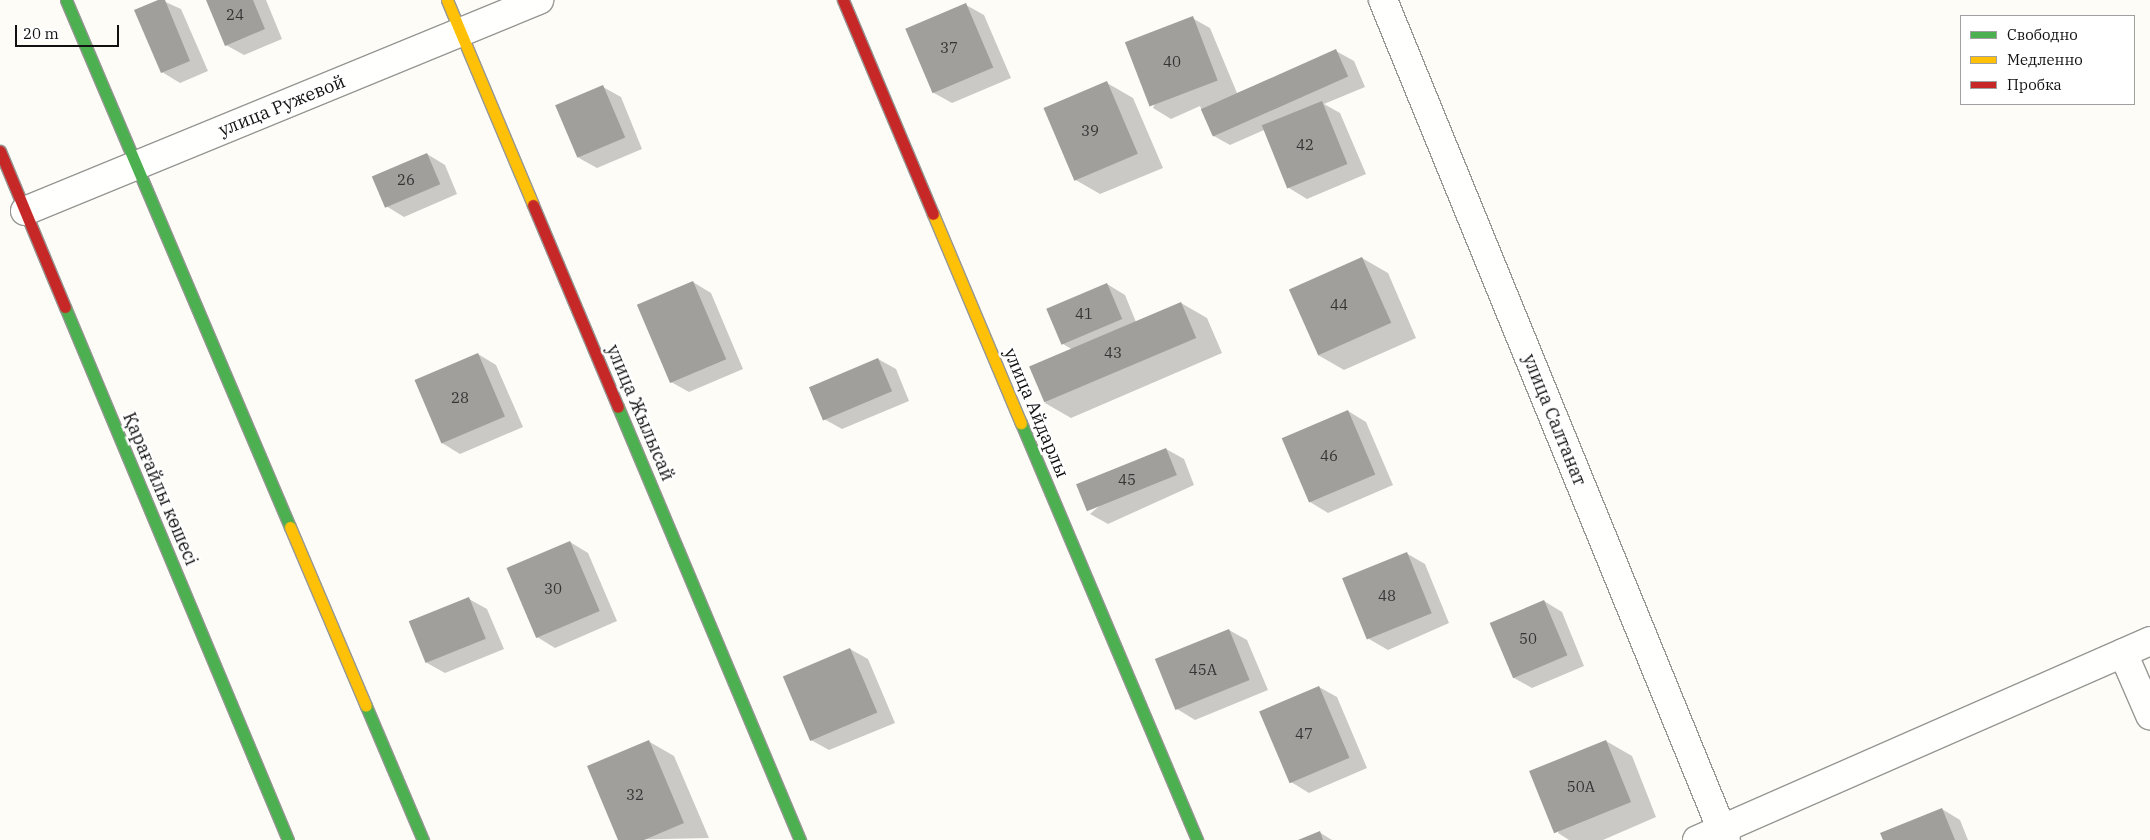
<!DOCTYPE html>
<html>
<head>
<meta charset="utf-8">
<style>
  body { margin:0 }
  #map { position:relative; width:2150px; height:840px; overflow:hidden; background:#fdfcf7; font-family:"IBM Plex Serif",serif }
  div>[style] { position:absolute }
  .shadow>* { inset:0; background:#0003 }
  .building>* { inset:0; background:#a19f9c; transform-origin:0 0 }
  .roads { filter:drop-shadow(1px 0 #979795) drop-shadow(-1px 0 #979795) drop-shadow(0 1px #979795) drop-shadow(0 -1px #979795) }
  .street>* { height:28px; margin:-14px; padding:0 14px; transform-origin:14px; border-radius:14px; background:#fffffe }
  .fast>* { height:11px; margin:-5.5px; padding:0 5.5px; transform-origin:5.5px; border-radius:5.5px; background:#4caf50 }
  .slow>* { height:11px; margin:-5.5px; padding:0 5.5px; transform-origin:5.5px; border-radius:5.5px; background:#ffc107 }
  .jam>* { height:11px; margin:-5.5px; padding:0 5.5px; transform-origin:5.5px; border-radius:5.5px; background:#c62828 }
  span { translate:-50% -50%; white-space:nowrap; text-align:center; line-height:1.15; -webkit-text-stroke:5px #fff; paint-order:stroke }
  .number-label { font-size:15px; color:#353434 }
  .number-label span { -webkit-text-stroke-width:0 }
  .street-label { font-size:18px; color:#111 }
  .legend { position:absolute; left:1960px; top:15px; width:175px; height:90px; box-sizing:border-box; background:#fff; border:1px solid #a0a0a0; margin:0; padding:6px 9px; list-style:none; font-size:15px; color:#111 }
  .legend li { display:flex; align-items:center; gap:10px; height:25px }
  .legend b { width:25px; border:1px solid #a0a0a0 }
  .scale { position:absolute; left:15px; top:25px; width:104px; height:22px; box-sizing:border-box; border:2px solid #111; border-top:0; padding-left:6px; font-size:15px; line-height:18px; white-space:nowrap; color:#111; -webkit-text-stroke:4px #fff; paint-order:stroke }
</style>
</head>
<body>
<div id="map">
  <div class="shadow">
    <div style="clip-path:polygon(161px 0,181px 9px,208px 71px,180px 83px,162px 72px)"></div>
    <div style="clip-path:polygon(207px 0,266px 0,282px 39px,244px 55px,226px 45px)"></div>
    <div style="clip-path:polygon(966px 5px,984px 15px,1011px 78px,952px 103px,934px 93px)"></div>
    <div style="clip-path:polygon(1192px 18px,1210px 28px,1237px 93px,1336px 51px,1354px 61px,1365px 87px,1324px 104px,1340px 113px,1366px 174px,1307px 199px,1289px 188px,1264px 130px,1230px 145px,1212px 135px,1200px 106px,1171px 119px,1153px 108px)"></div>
    <div style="clip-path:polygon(1107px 83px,1133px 98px,1163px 168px,1100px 194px,1074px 179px)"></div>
    <div style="clip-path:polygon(603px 87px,621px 97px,642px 149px,597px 168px,579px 158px)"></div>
    <div style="clip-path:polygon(427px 154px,445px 165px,457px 194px,404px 217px,386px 206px)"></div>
    <div style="clip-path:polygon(1362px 258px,1388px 273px,1416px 338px,1344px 370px,1318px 355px)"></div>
    <div style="clip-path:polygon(693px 282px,711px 293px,743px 369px,689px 392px,671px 382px)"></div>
    <div style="clip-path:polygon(1107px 284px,1125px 295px,1136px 322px,1181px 303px,1207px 318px,1222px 353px,1071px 418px,1045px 403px,1073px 350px,1063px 344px)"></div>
    <div style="clip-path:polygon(478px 354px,496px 365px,523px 427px,460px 454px,442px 443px)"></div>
    <div style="clip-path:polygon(878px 359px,896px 369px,909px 401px,842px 429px,824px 419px)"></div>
    <div style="clip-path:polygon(1348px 411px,1366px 422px,1393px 485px,1328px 513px,1310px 502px)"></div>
    <div style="clip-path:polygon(1166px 449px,1184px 459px,1194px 485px,1108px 524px,1090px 514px)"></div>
    <div style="clip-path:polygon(570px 542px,588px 553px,617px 621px,555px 648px,537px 637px)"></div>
    <div style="clip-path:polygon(1406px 553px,1425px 564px,1449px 623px,1388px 650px,1369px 639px)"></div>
    <div style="clip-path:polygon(469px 599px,487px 609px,504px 649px,445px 673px,427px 663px)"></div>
    <div style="clip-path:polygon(1544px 601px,1562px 612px,1584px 666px,1532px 688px,1514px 678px)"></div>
    <div style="clip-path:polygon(1229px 630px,1247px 640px,1268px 690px,1195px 720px,1177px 709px)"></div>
    <div style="clip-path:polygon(850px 649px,868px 659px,895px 723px,829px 750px,811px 740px)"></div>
    <div style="clip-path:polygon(1319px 687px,1337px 697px,1367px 768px,1309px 793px,1291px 782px)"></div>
    <div style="clip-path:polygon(648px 741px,674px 756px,709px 838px,619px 840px)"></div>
    <div style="clip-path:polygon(1606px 741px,1632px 756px,1656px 817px,1603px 840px,1569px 840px,1558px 833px)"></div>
    <div style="clip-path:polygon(1942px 809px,1960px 820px,1968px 840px,1884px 840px)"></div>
    <div style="clip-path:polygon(1319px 832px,1332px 840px,1301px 840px)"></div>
  </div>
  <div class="building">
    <div style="clip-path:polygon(158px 0,165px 0,190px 61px,161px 73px,134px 10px)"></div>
    <div style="clip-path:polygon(206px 0,253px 0,265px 29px,225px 46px)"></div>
    <div style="left:966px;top:3px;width:70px;height:66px;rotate:67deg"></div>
    <div style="left:1193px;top:16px;width:69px;height:73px;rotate:69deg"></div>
    <div style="left:1336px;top:49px;width:30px;height:148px;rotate:66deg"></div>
    <div style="left:1107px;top:81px;width:79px;height:69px;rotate:67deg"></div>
    <div style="left:603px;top:85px;width:57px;height:52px;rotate:67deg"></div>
    <div style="left:1322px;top:101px;width:68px;height:65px;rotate:68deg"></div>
    <div style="left:427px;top:153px;width:34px;height:60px;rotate:67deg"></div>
    <div style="left:1362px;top:257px;width:72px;height:80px;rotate:66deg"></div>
    <div style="left:693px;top:281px;width:85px;height:61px;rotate:67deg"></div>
    <div style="left:1107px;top:283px;width:39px;height:66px;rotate:67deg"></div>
    <div style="left:1181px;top:302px;width:39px;height:165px;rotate:67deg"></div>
    <div style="left:478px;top:353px;width:69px;height:69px;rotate:67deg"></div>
    <div style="left:878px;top:358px;width:36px;height:75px;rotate:67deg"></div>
    <div style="left:1348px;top:410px;width:70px;height:72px;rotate:67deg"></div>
    <div style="left:1166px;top:448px;width:29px;height:97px;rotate:68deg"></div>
    <div style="left:570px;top:541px;width:76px;height:69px;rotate:67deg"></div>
    <div style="left:1407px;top:552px;width:66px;height:70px;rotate:68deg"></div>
    <div style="left:469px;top:597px;width:45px;height:65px;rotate:68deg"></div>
    <div style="left:1544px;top:600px;width:60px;height:59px;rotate:67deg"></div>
    <div style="left:1229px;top:629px;width:55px;height:80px;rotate:68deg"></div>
    <div style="left:850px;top:648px;width:70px;height:73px;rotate:67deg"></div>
    <div style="left:1319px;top:686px;width:78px;height:65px;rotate:67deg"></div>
    <div style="clip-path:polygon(649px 740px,684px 823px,644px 840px,618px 840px,587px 766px)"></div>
    <div style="left:1606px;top:740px;width:67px;height:83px;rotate:68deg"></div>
    <div style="clip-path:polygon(1942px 808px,1955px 840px,1883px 840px,1880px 833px)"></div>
    <div style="clip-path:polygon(1320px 831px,1323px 840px,1298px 840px)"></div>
  </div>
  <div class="roads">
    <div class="street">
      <div style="left:1383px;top:0;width:907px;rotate:67.79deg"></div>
      <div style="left:25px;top:211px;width:556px;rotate:-22.32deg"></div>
      <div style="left:2123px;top:653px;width:68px;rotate:66.5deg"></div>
      <div style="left:1697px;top:840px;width:495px;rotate:-23.7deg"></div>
    </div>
    <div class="fast">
      <div style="left:66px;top:0;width:573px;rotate:66.97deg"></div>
      <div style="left:65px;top:307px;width:578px;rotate:67.3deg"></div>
      <div style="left:618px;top:407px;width:470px;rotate:67.2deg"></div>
      <div style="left:1021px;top:423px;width:453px;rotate:67.1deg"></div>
      <div style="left:366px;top:706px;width:146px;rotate:67deg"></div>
    </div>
    <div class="slow">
      <div style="left:447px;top:0;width:222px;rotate:67.2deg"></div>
      <div style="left:933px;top:214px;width:227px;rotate:67.2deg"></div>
      <div style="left:290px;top:527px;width:194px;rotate:67deg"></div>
    </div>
    <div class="jam">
      <div style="left:843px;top:0;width:232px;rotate:67.2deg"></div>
      <div style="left:0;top:151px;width:169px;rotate:67.4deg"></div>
      <div style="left:533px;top:205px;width:219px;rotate:67.2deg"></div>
    </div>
  </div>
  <div class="number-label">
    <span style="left:235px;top:15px">24</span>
    <span style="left:949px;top:48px">37</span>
    <span style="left:1172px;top:62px">40</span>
    <span style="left:1090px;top:131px">39</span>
    <span style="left:1305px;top:145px">42</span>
    <span style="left:406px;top:180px">26</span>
    <span style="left:1339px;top:305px">44</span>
    <span style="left:1084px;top:314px">41</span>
    <span style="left:1113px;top:353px">43</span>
    <span style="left:460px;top:398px">28</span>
    <span style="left:1329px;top:456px">46</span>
    <span style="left:1127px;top:480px">45</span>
    <span style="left:553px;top:589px">30</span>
    <span style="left:1387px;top:596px">48</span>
    <span style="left:1528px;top:639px">50</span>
    <span style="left:1203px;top:670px">45А</span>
    <span style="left:1304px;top:734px">47</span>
    <span style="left:1581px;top:787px">50А</span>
    <span style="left:635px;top:795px">32</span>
  </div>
  <div class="street-label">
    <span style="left:282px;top:106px;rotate:-22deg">улица Ружевой</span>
    <span style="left:640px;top:413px;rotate:67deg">улица Жылысай</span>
    <span style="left:1036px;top:413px;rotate:67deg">улица Айдарлы</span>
    <span style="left:1554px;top:420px;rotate:68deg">улица Салтанат</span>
    <span style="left:160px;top:489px;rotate:67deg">Қарағайлы көшесі</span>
  </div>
  <ul class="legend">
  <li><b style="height:6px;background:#4caf50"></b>Свободно</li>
  <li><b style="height:6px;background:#ffc107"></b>Медленно</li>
  <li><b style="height:6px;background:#c62828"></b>Пробка</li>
  </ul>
  <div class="scale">20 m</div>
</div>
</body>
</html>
